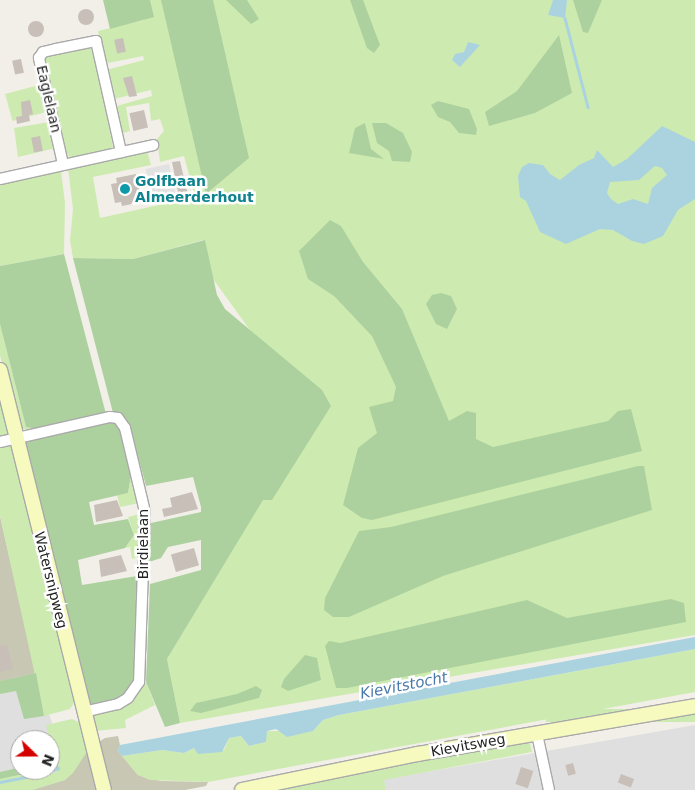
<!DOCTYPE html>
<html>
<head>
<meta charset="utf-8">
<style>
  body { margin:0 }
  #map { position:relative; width:695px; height:790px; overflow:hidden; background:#f2efe9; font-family:"DejaVu Sans",sans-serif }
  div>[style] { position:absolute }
  .residential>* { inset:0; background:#e0dfdf }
  .construction>* { inset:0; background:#c7c7b4 }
  .grass>* { inset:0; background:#cdebb0; transform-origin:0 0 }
  .forest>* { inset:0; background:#add19e }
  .parking>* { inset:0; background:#e2e2e2; transform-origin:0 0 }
  .water>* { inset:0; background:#aad3df }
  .stream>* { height:2.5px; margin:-1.25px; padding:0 1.25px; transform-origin:1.25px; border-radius:1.25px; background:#aad3df }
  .building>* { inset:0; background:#c7bfb8; transform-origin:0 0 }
  .round { border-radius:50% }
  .roads { filter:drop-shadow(1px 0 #a9a9a9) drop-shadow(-1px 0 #a9a9a9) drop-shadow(0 1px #a9a9a9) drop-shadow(0 -1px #a9a9a9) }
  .street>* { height:10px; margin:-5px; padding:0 5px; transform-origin:5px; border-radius:5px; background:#fff }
  .secondary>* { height:14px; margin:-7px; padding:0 7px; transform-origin:7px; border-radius:7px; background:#f7fabf }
  .dots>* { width:14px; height:14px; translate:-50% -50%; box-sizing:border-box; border:2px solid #fff; border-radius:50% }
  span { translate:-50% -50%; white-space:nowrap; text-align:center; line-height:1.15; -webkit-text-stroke:5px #fff; paint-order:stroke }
  .street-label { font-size:14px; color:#222 }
  .culture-label { font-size:14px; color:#0d838f; font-weight:700 }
  .left { translate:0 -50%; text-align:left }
  .water-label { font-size:15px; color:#4a7aab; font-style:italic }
  .north { position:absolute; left:10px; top:730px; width:50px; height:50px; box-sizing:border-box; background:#fff; border:1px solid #a7a7a7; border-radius:50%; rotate:112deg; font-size:14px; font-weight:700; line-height:20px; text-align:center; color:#222 }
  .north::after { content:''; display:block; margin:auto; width:18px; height:22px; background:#d40000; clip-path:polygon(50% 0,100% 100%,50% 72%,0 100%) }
</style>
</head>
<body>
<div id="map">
  <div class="residential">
    <div style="clip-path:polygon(evenodd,0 549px,18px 619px,74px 790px,0 790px,0 549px,20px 740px,50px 740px,50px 770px,20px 770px,20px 740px)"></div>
    <div style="clip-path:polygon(695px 725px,695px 790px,323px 790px)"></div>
  </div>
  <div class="construction">
    <div style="clip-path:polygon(0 516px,36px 673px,0 681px)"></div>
    <div style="clip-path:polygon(118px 736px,120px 745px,118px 751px,138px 775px,161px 781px,208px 782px,206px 786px,185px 790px,32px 790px,65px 780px,90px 747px,105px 738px)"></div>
  </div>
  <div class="grass">
    <div style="clip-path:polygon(148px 0,695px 0,695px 635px,180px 723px,167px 659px,268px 490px,257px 340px,208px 272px,203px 240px,133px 259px,73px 258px,70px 240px,73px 209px,68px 168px,147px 150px,151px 165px,93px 177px,100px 218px,195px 197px,184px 156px,160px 162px,157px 139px,164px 131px,160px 119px,151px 121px,149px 103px,126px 107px,130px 131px,120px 134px,113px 107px,152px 96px,151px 90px,114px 99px,106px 70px,144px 60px,143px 56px,108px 63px,103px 60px,98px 31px,144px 20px)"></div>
    <div style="clip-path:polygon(86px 46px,92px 50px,96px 64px,113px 146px,108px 151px,73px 159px,64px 152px,44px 58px,48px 54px)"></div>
    <div style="left:39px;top:85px;width:28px;height:35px;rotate:75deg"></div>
    <div style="clip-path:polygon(49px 122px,56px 148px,18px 157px,14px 128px)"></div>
    <div style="clip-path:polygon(61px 171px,65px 203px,64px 254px,0 266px,0 183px)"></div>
    <div style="clip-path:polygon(0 324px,26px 427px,38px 429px,18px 429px,0 355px)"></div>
    <div style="clip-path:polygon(0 400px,77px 698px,70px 709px,44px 716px,0 516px)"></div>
    <div style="clip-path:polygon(131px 476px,139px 503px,120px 507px,117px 495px,128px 493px)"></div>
    <div style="clip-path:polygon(140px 514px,139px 556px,132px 559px,130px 547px,125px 548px,134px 535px,128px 517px)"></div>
    <div style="clip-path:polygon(695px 649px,695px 692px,208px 782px,150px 780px,138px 775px,122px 756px,162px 750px,184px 753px,194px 748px,224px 750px,229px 738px,241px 736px,249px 746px,266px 742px,266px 731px,313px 731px,323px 720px,339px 715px)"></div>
    <div style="clip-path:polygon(146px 682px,155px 705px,125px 720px,126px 728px,95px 731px,92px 715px,133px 699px)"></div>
    <div style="left:695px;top:709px;width:13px;height:149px;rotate:90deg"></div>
    <div style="clip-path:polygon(72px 719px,83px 724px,90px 747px,73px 773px,65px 780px,32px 790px,0 790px,0 779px,31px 772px,33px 778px,57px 772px,46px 725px)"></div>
    <div style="clip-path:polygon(529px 739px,532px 752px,384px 780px,386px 790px,261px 790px)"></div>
  </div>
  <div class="forest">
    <div style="clip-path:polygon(103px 0,150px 0,154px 17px,110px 29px)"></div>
    <div style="clip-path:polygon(161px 0,213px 0,249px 158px,206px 194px)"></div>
    <div style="clip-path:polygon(226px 0,247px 0,259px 19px,251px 24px)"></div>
    <div style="clip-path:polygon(350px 0,363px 0,380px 45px,374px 53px,367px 48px)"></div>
    <div style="clip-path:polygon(573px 0,602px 0,588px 33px,583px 32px)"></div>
    <div style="clip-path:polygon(559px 35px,572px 93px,535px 113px,489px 126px,485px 112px,517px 91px)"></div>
    <div style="clip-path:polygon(438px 101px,469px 109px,477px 129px,476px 135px,459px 133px,450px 122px,438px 117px,431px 105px)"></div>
    <div style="clip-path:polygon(365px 123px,371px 149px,384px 159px,349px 153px,355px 128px)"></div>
    <div style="clip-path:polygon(372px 123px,386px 123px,403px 133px,412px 152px,410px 162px,392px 161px,389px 151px,377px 143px)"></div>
    <div style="clip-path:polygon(330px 220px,341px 226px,363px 262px,402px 309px,449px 421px,467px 411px,476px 413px,476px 439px,493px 447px,608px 421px,618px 411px,631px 409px,642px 451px,372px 520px,362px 518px,343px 505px,358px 448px,377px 433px,369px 407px,393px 401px,396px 387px,372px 336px,334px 296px,308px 279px,299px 251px)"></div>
    <div style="clip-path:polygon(205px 240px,217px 295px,225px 309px,322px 390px,331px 406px,272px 500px,263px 500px,167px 659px,180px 723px,165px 727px,146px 682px,150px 584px,201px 570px,201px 540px,168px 547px,161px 558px,149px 562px,151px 523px,201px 512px,201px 507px,193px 477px,146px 486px,129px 423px,123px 416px,113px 413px,73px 258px,133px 259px)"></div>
    <div style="clip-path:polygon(64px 254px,106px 414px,38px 429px,26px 427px,0 324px,0 266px)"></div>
    <div style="clip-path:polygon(441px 293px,451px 296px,457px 309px,447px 329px,436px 324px,426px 304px,432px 295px)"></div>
    <div style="clip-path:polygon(113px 421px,119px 424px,128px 456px,131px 476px,128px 493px,89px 502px,94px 525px,128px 519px,134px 535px,125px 548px,78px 560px,82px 585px,137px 576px,136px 681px,119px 700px,94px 706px,90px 705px,22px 442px)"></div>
    <div style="clip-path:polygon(638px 466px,644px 466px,652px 510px,443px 576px,349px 617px,333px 617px,324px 610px,325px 598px,359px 531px,391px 527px)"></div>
    <div style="clip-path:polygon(671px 599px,684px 603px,686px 622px,347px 688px,336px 688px,325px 646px,329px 641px,340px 643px,527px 600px,567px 618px)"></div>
    <div style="clip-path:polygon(305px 655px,317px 658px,321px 680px,288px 691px,281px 687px,284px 679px)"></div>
    <div style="clip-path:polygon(36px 673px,44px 716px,24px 719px,16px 691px,0 694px,0 681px)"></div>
    <div style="clip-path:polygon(256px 686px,262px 690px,259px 698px,201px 713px,190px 711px,196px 703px,237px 694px)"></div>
    <div style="clip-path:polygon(20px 762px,20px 770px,42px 770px,0 779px,0 772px,13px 769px)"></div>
  </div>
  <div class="parking">
    <div style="left:169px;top:164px;width:35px;height:24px;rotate:78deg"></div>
  </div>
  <div class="water">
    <div style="clip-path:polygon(553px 0,567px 0,565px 18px,548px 15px)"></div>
    <div style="clip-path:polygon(468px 42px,480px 45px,460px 67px,452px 60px,455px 54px,464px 52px)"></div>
    <div style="clip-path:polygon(evenodd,662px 126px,695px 142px,695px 199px,678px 210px,663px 236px,644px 244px,632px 241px,613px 230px,600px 229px,566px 244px,540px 232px,526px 201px,520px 197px,518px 176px,522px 167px,529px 163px,543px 165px,550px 174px,560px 180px,579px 165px,594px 158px,597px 150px,613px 167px,627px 159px,662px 126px,655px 166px,662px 168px,667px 175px,652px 188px,648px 204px,633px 199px,618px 204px,611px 199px,607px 193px,610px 182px,639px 180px,655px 166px)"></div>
    <div style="clip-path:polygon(695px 637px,695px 649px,339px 715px,323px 720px,313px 731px,287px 737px,276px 729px,267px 731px,266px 742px,249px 746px,241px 736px,229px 738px,222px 752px,198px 754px,194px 748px,184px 753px,162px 750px,122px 756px,118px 751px,120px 745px)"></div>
    <div style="clip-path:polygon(53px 764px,60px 767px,60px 770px,33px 778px,31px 772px,50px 770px)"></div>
  </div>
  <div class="stream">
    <div style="left:565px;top:18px;width:92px;rotate:75.5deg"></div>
    <div style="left:0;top:782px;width:36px;rotate:-11deg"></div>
  </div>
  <div class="building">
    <div class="round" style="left:78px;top:9px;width:16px;height:16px"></div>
    <div class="round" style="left:28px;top:21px;width:16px;height:16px"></div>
    <div style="left:123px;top:38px;width:14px;height:9px;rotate:78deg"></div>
    <div style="left:21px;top:59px;width:14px;height:9px;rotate:78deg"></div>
    <div style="clip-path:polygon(132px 76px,137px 96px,129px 97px,123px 78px)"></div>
    <div style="clip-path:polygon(30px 100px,33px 114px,29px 115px,30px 121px,17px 124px,16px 117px,22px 116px,21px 102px)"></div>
    <div style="left:144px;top:110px;width:18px;height:15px;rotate:77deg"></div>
    <div style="left:40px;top:136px;width:15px;height:9px;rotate:79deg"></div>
    <div style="clip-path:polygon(180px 161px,188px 195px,179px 197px,172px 162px)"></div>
    <div style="clip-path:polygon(136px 174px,142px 202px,122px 206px,121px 202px,115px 203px,111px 184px,117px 183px,116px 178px)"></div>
    <div style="clip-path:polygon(192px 492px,198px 509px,164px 517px,162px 509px,172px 507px,170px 498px)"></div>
    <div style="clip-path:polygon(117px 500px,123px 516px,96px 522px,94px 505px)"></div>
    <div style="left:194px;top:548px;width:18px;height:24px;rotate:74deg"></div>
    <div style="clip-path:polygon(121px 555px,127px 571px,101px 577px,99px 560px)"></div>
    <div style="clip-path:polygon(7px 645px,13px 669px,0 672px,0 646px)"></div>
    <div style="left:573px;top:763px;width:11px;height:8px;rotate:75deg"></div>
    <div style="left:521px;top:767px;width:13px;height:18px;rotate:18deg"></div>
    <div style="left:621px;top:774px;width:14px;height:9px;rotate:21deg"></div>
  </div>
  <div class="roads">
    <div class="street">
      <div style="left:63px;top:164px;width:109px;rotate:-102.8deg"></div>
      <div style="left:39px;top:58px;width:7px;rotate:-56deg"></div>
      <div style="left:43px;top:52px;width:13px;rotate:-13deg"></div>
      <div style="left:56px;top:49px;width:41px;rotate:-11.3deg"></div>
      <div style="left:96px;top:41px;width:114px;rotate:77.3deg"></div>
      <div style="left:0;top:179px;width:157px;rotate:-12.5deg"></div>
      <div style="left:0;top:442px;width:113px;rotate:-12.8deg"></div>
      <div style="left:110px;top:417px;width:8px;rotate:7deg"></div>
      <div style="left:118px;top:418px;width:12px;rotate:55deg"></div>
      <div style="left:125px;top:428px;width:86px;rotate:76.6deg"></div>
      <div style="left:145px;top:512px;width:170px;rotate:92deg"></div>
      <div style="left:139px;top:682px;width:19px;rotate:125deg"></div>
      <div style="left:128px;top:698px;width:12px;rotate:149deg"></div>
      <div style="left:118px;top:704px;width:35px;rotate:167deg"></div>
      <div style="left:537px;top:734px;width:57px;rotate:77.9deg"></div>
    </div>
    <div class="secondary">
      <div style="left:0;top:370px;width:433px;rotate:76.1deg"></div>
      <div style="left:242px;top:790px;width:180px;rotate:-11.6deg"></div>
      <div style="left:418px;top:754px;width:281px;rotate:-9.8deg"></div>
    </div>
  </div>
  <div class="dots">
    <div style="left:125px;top:189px;background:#0f9aa8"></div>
  </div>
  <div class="street-label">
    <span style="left:49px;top:99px;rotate:77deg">Eaglelaan</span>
    <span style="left:143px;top:544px;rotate:-90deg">Birdielaan</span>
    <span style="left:51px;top:580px;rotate:76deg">Watersnipweg</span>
    <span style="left:468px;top:745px;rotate:-10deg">Kievitsweg</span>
  </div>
  <div class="culture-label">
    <span class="left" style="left:135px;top:189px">Golfbaan<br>Almeerderhout</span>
  </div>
  <div class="water-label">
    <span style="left:404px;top:686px;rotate:-11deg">Kievitstocht</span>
  </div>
  <div class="north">N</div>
</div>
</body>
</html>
